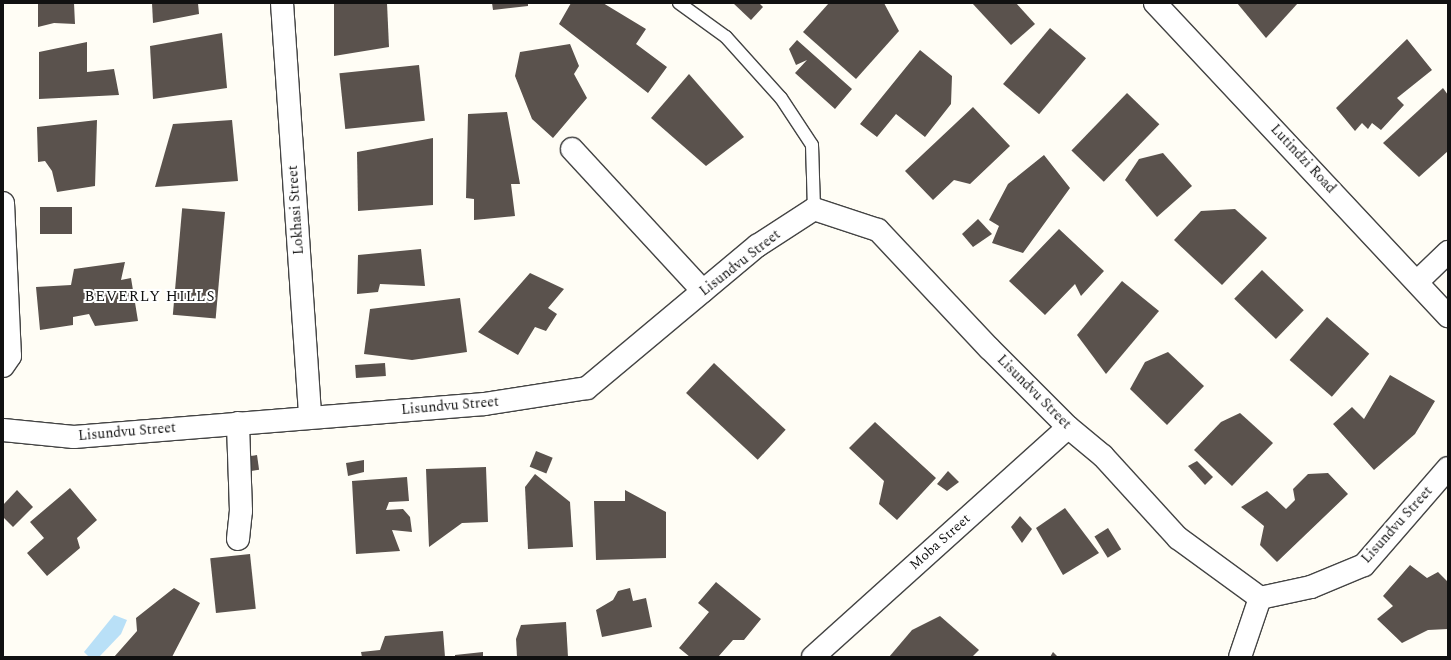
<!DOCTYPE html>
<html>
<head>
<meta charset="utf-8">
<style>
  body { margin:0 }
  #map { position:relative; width:1451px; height:660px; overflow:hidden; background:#fffdf5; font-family:Spectral,serif }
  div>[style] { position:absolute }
  .water>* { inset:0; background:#b9e0f7 }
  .building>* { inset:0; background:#5a524d; transform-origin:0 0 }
  .roads { filter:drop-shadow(1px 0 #444) drop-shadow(-1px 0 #444) drop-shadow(0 1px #444) drop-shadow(0 -1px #444) }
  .service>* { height:12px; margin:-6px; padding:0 6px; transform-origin:6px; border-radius:6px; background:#fff }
  .minor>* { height:22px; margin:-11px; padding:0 11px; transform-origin:11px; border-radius:11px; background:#fff }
  .tertiary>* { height:22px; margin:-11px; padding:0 11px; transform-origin:11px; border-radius:11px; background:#fff }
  span { translate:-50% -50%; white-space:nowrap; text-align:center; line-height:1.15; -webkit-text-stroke:4px #fff; paint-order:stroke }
  .street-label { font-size:14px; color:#111 }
  .neighbourhood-label { font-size:15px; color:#111; letter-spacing:1px }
  .frame { position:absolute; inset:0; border:4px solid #111; pointer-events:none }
</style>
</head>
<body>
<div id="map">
  <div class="water">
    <div style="clip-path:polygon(114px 615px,127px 620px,121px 634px,99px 657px,89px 657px,84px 652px)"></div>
  </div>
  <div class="building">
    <div style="clip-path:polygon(38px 3px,74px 3px,75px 24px,54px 23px,38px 27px)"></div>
    <div style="clip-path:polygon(152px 3px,198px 3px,199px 14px,153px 23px)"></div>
    <div style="clip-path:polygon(334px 3px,387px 3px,389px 47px,334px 56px)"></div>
    <div style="clip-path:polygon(492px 3px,528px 3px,528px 6px,493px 10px)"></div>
    <div style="clip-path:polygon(571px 3px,603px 3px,646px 29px,636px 44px,667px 67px,648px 93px,559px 24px)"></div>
    <div style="clip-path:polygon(733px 3px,759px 3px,763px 7px,751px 20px)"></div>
    <div style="clip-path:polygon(829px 3px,884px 3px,899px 31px,856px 79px,803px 32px)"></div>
    <div style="clip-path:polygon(972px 3px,1016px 3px,1035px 24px,1011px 45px)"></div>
    <div style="clip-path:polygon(1237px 3px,1298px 3px,1266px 38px)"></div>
    <div style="left:1050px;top:28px;width:47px;height:73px;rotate:40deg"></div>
    <div style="clip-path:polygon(222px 33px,227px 88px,153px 99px,150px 46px)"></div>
    <div style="clip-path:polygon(1407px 39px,1432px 70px,1397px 98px,1404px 105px,1381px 130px,1372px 123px,1368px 129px,1362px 123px,1355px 131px,1336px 108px)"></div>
    <div style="clip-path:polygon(797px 40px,852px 89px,835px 109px,795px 73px,807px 60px,796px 65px,789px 49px)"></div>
    <div style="clip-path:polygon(87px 42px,87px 72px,114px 69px,119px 95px,39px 99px,39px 52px)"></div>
    <div style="clip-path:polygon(570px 44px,579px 66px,574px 74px,587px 98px,553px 138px,532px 119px,515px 76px,520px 52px)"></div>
    <div style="clip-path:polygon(920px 50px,952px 76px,951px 104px,925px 137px,896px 114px,877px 137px,860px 124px)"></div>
    <div style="left:419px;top:65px;width:56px;height:80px;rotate:84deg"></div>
    <div style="clip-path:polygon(689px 74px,744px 137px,706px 166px,651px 118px)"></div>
    <div style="clip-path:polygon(1443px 88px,1448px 95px,1448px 151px,1419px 177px,1383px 143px)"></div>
    <div style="left:1127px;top:93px;width:45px;height:80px;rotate:44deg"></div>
    <div style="clip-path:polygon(973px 107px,1010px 146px,970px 184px,954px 180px,933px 200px,905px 171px)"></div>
    <div style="clip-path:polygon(507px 112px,520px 184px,511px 184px,515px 216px,474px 220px,474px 199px,466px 198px,468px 114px)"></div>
    <div style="clip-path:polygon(97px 120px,95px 186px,57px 192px,52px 171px,45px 161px,38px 162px,37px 127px)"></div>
    <div style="clip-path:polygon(232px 120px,238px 181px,155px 187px,173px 124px)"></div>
    <div style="clip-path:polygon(433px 138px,433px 205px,358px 211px,357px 152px)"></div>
    <div style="clip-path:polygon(1163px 153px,1192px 186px,1157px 217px,1125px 180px,1139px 159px)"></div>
    <div style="clip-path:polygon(1044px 155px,1070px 188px,1023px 253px,992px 243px,999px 226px,989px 220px,1008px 184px)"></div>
    <div style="left:72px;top:207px;width:27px;height:32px;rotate:90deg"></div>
    <div style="clip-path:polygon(1235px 209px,1267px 238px,1222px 285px,1174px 240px,1201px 211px)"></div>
    <div style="left:225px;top:212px;width:107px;height:43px;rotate:95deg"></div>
    <div style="clip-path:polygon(978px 219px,992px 234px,973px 247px,962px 234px)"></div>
    <div style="clip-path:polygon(1059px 229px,1104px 271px,1081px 296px,1075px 284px,1045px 315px,1009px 281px)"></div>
    <div style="clip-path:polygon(421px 249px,425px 286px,380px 284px,378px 292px,357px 294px,358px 255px)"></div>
    <div style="clip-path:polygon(125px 262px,121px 280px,131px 278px,138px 321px,95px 326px,89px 314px,73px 317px,73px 325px,40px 330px,36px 287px,71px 285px,74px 269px)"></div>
    <div style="left:1262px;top:270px;width:58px;height:40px;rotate:44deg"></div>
    <div style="clip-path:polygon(530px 273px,564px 289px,548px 308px,557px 314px,546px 331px,535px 327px,518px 355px,478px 332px)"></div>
    <div style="clip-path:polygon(1122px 281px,1159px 311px,1106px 374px,1077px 335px)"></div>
    <div style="clip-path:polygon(460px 298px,467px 352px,412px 360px,364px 354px,370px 309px)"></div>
    <div style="left:1327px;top:317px;width:56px;height:57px;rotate:41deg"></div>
    <div style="clip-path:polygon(1168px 352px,1204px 386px,1167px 425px,1130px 389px,1145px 362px)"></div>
    <div style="left:385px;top:363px;width:13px;height:30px;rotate:86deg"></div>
    <div style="left:714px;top:363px;width:98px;height:41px;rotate:43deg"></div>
    <div style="clip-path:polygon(1390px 375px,1435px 401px,1415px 434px,1374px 470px,1333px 424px,1352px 407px,1364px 419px)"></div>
    <div style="clip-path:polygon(1240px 413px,1273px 443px,1232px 486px,1194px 450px,1221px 422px)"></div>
    <div style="clip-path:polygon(875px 422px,936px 478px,897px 520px,879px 504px,884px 481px,849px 448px)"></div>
    <div style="left:536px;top:451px;width:18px;height:17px;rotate:22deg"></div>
    <div style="left:257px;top:455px;width:15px;height:10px;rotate:82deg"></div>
    <div style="clip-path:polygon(364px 460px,364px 472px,348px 476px,346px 463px)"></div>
    <div style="clip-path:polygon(1197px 461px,1213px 477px,1205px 485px,1188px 466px)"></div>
    <div style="clip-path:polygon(486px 467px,488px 522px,462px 523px,429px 547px,426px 469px)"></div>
    <div style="clip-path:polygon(948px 471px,959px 482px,947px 491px,937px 484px)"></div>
    <div style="clip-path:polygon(1328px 473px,1348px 494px,1277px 562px,1260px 545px,1264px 526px,1241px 507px,1267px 491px,1286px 509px,1295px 500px,1293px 489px,1308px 474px)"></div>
    <div style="clip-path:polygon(535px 474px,570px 502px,573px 547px,528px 549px,525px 487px)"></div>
    <div style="clip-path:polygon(407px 477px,409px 501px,389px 502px,386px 510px,403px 509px,410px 517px,412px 532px,392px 530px,400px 551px,356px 554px,352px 481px)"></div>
    <div style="clip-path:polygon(70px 488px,97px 520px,77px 538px,80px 548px,47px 576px,27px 553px,44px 538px,30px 522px)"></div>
    <div style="clip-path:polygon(17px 490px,33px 507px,13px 527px,3px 517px,3px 505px)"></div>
    <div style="clip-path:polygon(625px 490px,666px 512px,666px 558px,596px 560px,594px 501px,625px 501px)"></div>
    <div style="clip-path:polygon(1065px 508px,1099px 553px,1063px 575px,1036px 528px)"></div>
    <div style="clip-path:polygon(1020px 516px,1032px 529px,1022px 543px,1011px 527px)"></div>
    <div style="left:1108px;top:528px;width:25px;height:16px;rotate:58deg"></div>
    <div style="left:250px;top:554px;width:55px;height:40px;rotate:84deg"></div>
    <div style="clip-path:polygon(1410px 565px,1427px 578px,1438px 572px,1448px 582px,1448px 629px,1428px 630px,1402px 643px,1377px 619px,1393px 606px,1383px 596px)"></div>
    <div style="clip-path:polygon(716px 582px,761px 619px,744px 640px,733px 640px,718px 657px,690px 657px,679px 648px,709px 612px,698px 603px)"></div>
    <div style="clip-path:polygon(174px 588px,200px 603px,172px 657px,114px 657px,137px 631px,136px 618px)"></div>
    <div style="clip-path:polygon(630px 588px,633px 601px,646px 598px,652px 627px,602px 637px,596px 610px,613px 600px,618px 591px)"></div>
    <div style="clip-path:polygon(940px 616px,979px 650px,972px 657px,889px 657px,912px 630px)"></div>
    <div style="clip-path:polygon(566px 622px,568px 657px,517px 657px,516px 639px,521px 625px)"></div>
    <div style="clip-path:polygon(443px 631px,445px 657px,362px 657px,361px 652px,380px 650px,385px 636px)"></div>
    <div style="clip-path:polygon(483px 652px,483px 657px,455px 657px,455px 655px)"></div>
    <div style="clip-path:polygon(1053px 652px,1058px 657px,1050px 657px)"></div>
  </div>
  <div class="roads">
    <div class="service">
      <div style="left:679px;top:3px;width:58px;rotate:35.9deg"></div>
      <div style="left:726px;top:37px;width:82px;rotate:48deg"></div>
      <div style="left:781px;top:98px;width:56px;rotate:56.6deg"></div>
      <div style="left:812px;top:145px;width:64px;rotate:88.2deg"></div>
    </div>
    <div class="minor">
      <div style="left:282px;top:3px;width:415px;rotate:86.1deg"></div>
      <div style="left:572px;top:149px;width:193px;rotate:47.3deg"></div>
      <div style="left:3px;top:203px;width:153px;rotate:87.4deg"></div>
      <div style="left:10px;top:356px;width:12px;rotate:125deg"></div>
      <div style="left:1418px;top:281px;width:42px;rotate:-44deg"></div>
      <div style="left:3px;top:430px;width:71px;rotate:5.6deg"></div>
      <div style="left:74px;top:437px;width:412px;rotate:-4.6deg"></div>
      <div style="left:485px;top:404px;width:103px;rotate:-8.9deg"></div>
      <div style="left:587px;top:388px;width:222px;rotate:-39.9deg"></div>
      <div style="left:757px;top:246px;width:68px;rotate:-33deg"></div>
      <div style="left:814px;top:209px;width:67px;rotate:18.2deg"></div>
      <div style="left:878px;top:230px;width:162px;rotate:46.8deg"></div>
      <div style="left:989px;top:348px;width:112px;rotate:45deg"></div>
      <div style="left:1068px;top:427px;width:45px;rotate:39.6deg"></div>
      <div style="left:1103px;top:456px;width:111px;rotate:47.6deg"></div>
      <div style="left:1178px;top:538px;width:102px;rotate:36.2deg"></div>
      <div style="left:1260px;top:598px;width:52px;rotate:-12.2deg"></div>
      <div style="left:1311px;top:587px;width:57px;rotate:-22.5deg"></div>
      <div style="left:1364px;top:565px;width:128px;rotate:-49.1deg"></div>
      <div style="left:238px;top:539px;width:28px;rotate:-84deg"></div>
      <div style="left:241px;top:511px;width:88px;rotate:-92deg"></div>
      <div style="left:813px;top:657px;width:343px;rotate:-42deg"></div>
      <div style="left:1240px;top:657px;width:62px;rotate:-71.3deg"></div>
    </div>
    <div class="tertiary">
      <div style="left:1155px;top:3px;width:429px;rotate:46.9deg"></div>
    </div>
  </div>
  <div class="street-label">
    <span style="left:1303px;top:159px;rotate:47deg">Lutindzi Road</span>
    <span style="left:296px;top:210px;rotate:-94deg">Lokhasi Street</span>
    <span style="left:740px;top:263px;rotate:-38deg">Lisundvu Street</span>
    <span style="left:1034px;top:392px;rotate:45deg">Lisundvu Street</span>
    <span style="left:450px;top:406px;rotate:-5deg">Lisundvu Street</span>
    <span style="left:127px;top:432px;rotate:-5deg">Lisundvu Street</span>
    <span style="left:1397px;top:525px;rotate:-48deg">Lisundvu Street</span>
    <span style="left:940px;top:542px;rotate:-42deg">Moba Street</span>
  </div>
  <div class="neighbourhood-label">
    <span style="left:150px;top:297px">BEVERLY HILLS</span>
  </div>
  <div class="frame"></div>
</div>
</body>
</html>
